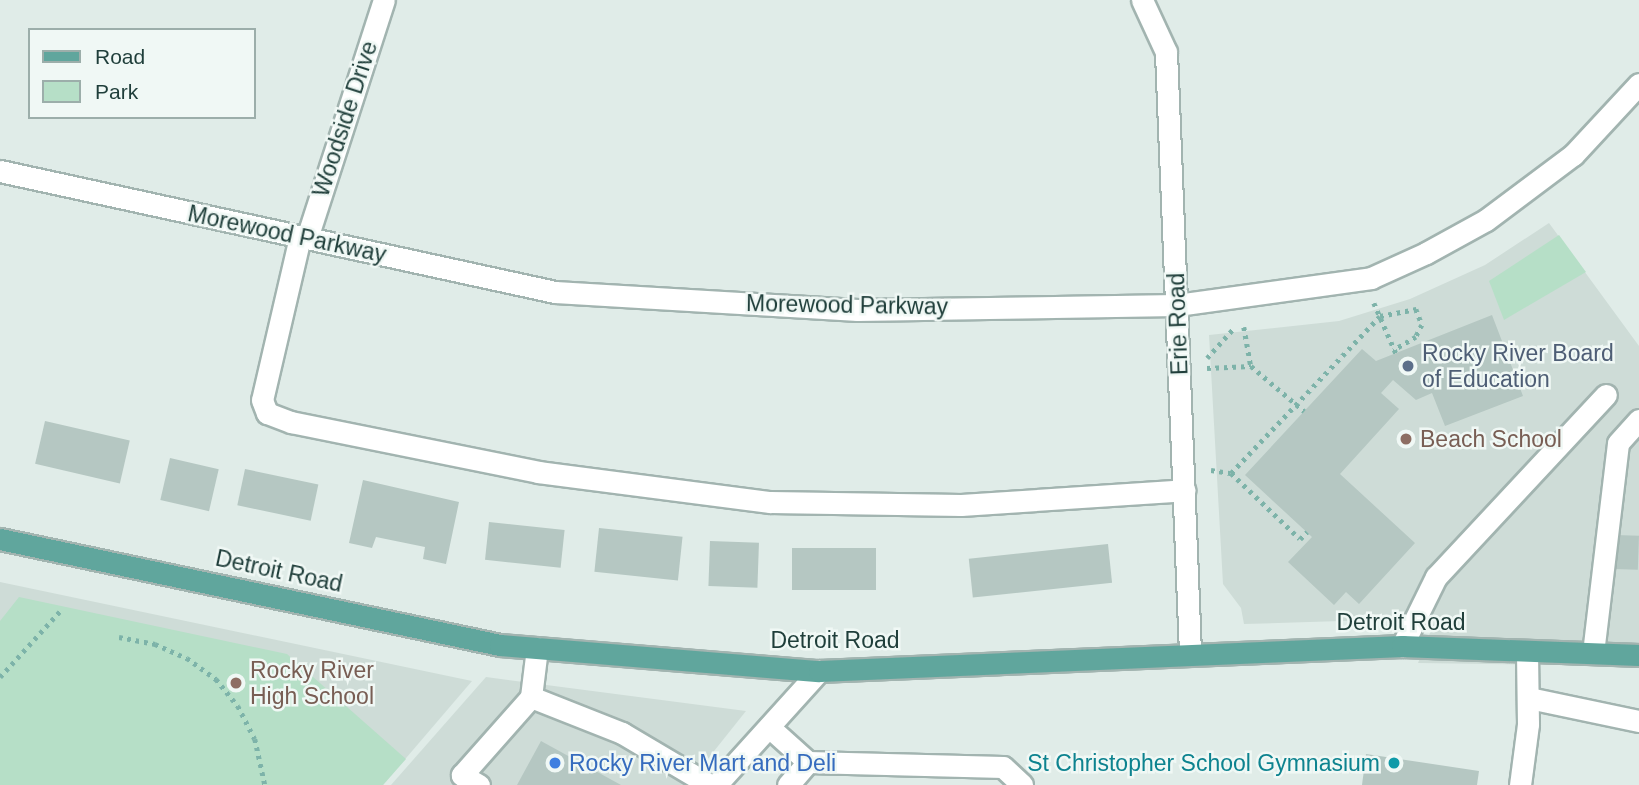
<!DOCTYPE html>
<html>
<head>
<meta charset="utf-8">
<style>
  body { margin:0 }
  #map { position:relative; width:1639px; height:785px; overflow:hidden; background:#e0ece8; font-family:Arial,sans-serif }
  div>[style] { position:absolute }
  .built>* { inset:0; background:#cedcd7 }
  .green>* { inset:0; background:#b6dfc7 }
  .building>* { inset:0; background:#b5c7c2; transform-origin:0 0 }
  .path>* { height:4.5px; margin-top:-2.25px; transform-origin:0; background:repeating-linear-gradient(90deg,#7db3a9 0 3.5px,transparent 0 8.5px) }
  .roads { filter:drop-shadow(2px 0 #a2b4b0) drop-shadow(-2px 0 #a2b4b0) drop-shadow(0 2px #a2b4b0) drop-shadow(0 -2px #a2b4b0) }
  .minor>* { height:21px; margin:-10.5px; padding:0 10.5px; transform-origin:10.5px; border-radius:10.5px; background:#fff }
  .major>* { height:21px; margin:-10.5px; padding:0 10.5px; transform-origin:10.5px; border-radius:10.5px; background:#60a69d }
  .dots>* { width:19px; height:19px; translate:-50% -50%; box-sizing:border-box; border:4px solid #f0f8f5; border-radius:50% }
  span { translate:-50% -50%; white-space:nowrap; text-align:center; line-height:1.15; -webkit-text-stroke:5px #f0f8f5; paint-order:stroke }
  .street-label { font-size:23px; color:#1f3e3a }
  .service-label { font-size:23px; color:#4e5e75 }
  .left { translate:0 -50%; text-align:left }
  .education-label { font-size:23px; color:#785e54 }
  .shop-label { font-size:23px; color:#366cbe }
  .culture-label { font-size:23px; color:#0d838f }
  .right { translate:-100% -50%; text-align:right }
  .legend { position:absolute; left:28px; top:28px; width:228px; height:91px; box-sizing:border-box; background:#f0f8f5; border:2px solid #9caeaa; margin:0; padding:9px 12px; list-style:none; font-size:21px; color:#1f3e3a }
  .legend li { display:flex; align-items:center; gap:14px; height:35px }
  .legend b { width:35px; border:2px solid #9caeaa }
</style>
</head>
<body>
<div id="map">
  <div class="built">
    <div style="clip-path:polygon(1549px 223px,1639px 346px,1639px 666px,1418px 663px,1436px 618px,1244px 624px,1241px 608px,1223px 584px,1209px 335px,1339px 321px,1410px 299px,1485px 265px)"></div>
    <div style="clip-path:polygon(0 582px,472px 681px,383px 785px,0 785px)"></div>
    <div style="clip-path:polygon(486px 677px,746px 711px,687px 785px,391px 785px)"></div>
  </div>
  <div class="green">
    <div style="clip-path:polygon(1559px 235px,1586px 272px,1504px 320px,1489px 281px)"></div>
    <div style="clip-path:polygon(19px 597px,287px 654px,406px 759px,383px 785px,0 785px,0 621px)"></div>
  </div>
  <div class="building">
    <div style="clip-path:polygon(1492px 315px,1523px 396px,1445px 426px,1432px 393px,1416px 400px,1393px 380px,1381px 393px,1399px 409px,1340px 474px,1415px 543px,1359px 604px,1346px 592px,1334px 605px,1288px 562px,1312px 537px,1245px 475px,1362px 349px,1376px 361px)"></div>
    <div style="left:45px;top:421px;width:87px;height:44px;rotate:13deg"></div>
    <div style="left:170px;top:458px;width:50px;height:43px;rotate:13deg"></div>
    <div style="left:245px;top:469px;width:75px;height:37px;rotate:12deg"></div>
    <div style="clip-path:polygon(363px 480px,459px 502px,446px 564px,423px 559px,425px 547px,376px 537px,372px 548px,349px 543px)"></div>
    <div style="left:489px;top:522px;width:76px;height:38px;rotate:6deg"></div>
    <div style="left:599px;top:528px;width:84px;height:44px;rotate:6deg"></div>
    <div style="left:1615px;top:535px;width:24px;height:34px;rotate:2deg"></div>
    <div style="left:710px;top:541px;width:49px;height:45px;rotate:2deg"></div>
    <div style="left:1108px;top:544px;width:39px;height:140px;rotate:84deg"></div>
    <div style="left:876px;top:548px;width:42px;height:84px;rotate:90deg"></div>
    <div style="clip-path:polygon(541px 741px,621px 785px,517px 785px)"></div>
    <div style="clip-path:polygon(1366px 754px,1479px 771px,1477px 785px,1362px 785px)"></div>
  </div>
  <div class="path">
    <div style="left:1374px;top:303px;width:55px;rotate:66.3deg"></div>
    <div style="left:1244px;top:327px;width:40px;rotate:80deg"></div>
    <div style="left:1207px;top:358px;width:40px;rotate:-48deg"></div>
    <div style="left:1207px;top:368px;width:44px;rotate:-2.6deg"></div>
    <div style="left:1251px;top:366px;width:70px;rotate:40.3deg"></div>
    <div style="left:1211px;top:470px;width:20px;rotate:9deg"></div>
    <div style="left:1231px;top:473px;width:216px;rotate:-46.5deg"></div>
    <div style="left:1380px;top:316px;width:37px;rotate:-11deg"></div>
    <div style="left:1416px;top:309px;width:17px;rotate:69deg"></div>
    <div style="left:1422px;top:325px;width:13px;rotate:117deg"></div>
    <div style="left:1416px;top:337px;width:26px;rotate:149deg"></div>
    <div style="left:1231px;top:473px;width:95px;rotate:43.7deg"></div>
    <div style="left:1300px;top:539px;width:10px;rotate:-45deg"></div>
    <div style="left:119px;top:637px;width:37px;rotate:11deg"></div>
    <div style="left:155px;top:644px;width:35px;rotate:24deg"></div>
    <div style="left:187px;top:658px;width:36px;rotate:36deg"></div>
    <div style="left:216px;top:679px;width:35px;rotate:51deg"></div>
    <div style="left:238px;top:706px;width:37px;rotate:63deg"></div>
    <div style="left:255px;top:739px;width:47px;rotate:77.7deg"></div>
    <div style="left:0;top:677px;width:89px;rotate:-47.7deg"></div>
  </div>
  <div class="roads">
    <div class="minor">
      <div style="left:1142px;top:0;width:57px;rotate:65.2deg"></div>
      <div style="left:1166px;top:52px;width:600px;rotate:87.71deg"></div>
      <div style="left:0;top:171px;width:568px;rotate:12.3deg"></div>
      <div style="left:555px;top:292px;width:303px;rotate:3.4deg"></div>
      <div style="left:857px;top:310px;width:320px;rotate:-0.9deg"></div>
      <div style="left:1177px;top:305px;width:196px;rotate:-7.9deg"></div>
      <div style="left:1371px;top:278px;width:60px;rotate:-24.4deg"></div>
      <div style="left:1426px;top:253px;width:68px;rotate:-28.8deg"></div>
      <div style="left:1486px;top:220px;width:109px;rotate:-36.8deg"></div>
      <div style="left:1573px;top:155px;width:97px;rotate:-47.1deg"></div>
      <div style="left:300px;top:237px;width:167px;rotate:103.1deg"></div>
      <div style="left:262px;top:400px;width:14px;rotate:69deg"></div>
      <div style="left:267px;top:413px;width:26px;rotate:21deg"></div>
      <div style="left:291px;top:422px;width:252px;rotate:11.4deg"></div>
      <div style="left:538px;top:472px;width:234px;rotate:7.4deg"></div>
      <div style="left:770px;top:502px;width:191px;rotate:0.9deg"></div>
      <div style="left:961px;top:505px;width:224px;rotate:-3.8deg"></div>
      <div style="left:307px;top:238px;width:250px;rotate:-72.1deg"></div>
      <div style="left:1402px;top:646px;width:77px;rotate:-63.8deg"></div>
      <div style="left:1436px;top:577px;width:249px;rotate:-47deg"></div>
      <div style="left:537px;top:648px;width:49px;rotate:97deg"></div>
      <div style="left:531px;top:697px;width:98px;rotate:21.6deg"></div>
      <div style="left:622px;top:733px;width:102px;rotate:30.6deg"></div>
      <div style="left:1593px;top:653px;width:211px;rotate:-83.2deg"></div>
      <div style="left:1618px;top:443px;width:31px;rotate:-48deg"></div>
      <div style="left:1529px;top:698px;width:112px;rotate:11.8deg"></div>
      <div style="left:769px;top:727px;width:52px;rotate:41.9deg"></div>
      <div style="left:808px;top:762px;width:195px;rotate:1.5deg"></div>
      <div style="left:1003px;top:767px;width:26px;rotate:43deg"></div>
      <div style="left:479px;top:785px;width:20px;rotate:-150deg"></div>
      <div style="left:462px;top:775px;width:104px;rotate:-48.5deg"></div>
      <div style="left:716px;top:785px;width:154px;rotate:-47.9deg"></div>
      <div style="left:788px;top:785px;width:30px;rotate:-49deg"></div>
      <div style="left:1520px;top:785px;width:62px;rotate:-82.5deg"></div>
      <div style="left:1528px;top:724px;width:73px;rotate:-90.8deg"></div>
    </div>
    <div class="major">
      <div style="left:0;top:539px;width:511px;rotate:11.97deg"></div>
      <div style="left:500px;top:645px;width:320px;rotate:4.7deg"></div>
      <div style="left:819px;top:671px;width:584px;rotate:-2.46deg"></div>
      <div style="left:1402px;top:646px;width:237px;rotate:2.2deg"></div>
    </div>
  </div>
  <div class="dots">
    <div style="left:1408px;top:366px;background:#5c6f8a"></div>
    <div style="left:1406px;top:439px;background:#8d6e63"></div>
    <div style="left:236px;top:683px;background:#8d6e63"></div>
    <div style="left:555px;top:763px;background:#3f7fe0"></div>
    <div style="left:1394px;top:763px;background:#0f9aa8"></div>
  </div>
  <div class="street-label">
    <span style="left:345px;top:119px;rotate:-72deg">Woodside Drive</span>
    <span style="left:287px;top:234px;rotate:12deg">Morewood Parkway</span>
    <span style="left:847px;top:305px;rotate:1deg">Morewood Parkway</span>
    <span style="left:1178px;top:324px;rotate:-92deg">Erie Road</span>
    <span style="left:279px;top:571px;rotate:12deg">Detroit Road</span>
    <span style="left:1401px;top:622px">Detroit Road</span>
    <span style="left:835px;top:640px">Detroit Road</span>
  </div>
  <div class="service-label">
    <span class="left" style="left:1422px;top:366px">Rocky River Board<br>of Education</span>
  </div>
  <div class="education-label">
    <span class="left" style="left:1420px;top:439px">Beach School</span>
    <span class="left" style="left:250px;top:683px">Rocky River<br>High School</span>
  </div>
  <div class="shop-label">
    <span class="left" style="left:569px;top:763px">Rocky River Mart and Deli</span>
  </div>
  <div class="culture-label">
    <span class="right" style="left:1380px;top:763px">St Christopher School Gymnasium</span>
  </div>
  <ul class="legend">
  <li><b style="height:9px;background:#60a69d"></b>Road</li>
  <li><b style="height:19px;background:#b6dfc7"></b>Park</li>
  </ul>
</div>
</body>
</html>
